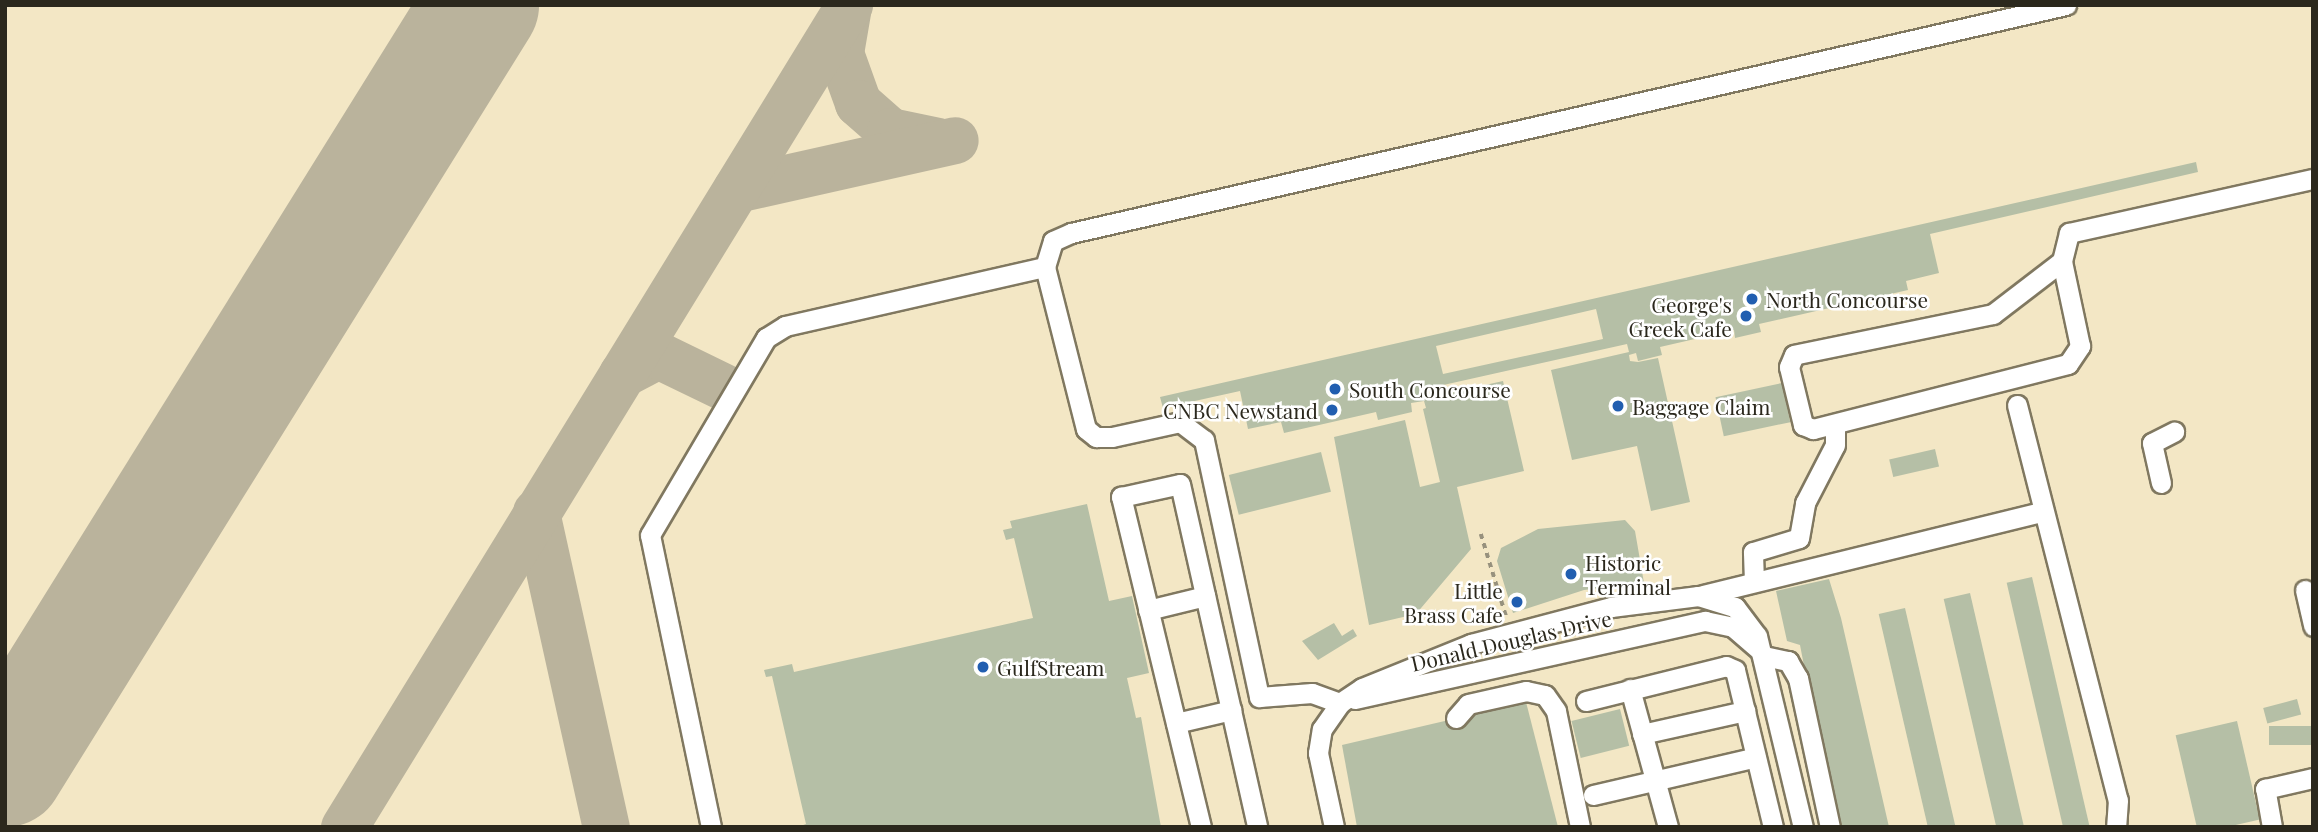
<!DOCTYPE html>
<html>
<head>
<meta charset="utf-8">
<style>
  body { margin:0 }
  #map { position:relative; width:2318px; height:832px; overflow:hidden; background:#fdf4d8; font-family:"Playfair Display",serif }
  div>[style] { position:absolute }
  .built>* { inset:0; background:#f3e7c5; transform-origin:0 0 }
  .taxiway>* { height:47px; margin:-23.5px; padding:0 23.5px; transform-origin:23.5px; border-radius:23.5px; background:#bab39c }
  .runway>* { height:117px; margin:-58.5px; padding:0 58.5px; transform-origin:58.5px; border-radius:58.5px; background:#bab39c }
  .building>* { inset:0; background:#b5bfa6; transform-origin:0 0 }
  .path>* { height:3.5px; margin-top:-1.75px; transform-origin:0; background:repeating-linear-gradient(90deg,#97917d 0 5px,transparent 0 10px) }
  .roads { filter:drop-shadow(2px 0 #807860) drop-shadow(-2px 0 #807860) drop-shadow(0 2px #807860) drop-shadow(0 -2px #807860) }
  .minor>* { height:19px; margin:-9.5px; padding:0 9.5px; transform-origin:9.5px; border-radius:9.5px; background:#fff }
  .dots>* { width:19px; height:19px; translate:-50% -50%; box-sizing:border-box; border:4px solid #fff; border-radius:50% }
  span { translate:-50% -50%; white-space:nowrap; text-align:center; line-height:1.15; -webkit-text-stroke:5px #fff; paint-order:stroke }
  .poi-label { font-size:21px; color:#2b281d }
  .left { translate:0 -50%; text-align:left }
  .right { translate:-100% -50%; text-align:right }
  .street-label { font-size:21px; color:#2b281d }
  .frame { position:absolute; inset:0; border:7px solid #2b281d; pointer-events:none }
</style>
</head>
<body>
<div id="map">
  <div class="built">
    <div style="left:5px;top:5px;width:2308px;height:822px"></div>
  </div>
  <div class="taxiway">
    <div style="left:847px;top:12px;width:42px;rotate:99.7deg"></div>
    <div style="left:840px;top:53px;width:53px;rotate:70.2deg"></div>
    <div style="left:858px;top:103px;width:43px;rotate:41.2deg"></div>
    <div style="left:890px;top:131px;width:49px;rotate:11.8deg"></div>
    <div style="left:736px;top:189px;width:224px;rotate:-12.6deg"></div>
    <div style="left:622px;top:374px;width:41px;rotate:-27.8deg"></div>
    <div style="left:658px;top:355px;width:73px;rotate:25.9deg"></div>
    <div style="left:536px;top:512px;width:323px;rotate:77.5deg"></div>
    <div style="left:344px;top:827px;width:965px;rotate:-58.44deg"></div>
  </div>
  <div class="runway">
    <div style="left:5px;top:768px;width:899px;rotate:-58.1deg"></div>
  </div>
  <div class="building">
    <div style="clip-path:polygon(evenodd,2196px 162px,2198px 172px,1930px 234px,1939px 273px,1906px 281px,1908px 290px,1759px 324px,1761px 332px,1735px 338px,1734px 330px,1660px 347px,1662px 355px,1638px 361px,1636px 353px,1629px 355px,1630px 361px,1638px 362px,1658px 358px,1690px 502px,1651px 511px,1637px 446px,1572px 460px,1551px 370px,1629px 352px,1627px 344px,1421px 390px,1423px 399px,1503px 381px,1524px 471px,1457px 487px,1471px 549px,1416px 614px,1369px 625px,1334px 437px,1405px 420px,1420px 487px,1440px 482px,1423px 409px,1426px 408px,1424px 401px,1411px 403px,1412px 412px,1378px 420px,1376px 412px,1284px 433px,1281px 422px,1248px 429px,1240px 391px,1163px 408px,1160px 397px,2196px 162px,1596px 309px,1603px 339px,1443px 374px,1436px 346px,1596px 309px)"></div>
    <div style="left:1782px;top:383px;width:40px;height:68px;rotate:78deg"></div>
    <div style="left:1935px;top:449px;width:18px;height:47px;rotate:77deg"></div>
    <div style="left:1321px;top:452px;width:41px;height:95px;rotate:76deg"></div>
    <div style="clip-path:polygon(1087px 504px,1109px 601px,1132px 596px,1149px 673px,1127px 678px,1136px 718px,1141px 717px,1161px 827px,798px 827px,806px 824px,772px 676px,766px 677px,764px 670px,792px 664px,794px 672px,1033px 618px,1014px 538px,1006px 540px,1003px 530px,1012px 528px,1010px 521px)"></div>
    <div style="clip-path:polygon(1625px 520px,1635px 531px,1644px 583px,1584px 590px,1513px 613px,1497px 561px,1501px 548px,1538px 529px)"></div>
    <div style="left:2032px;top:577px;width:256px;height:26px;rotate:77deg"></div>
    <div style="clip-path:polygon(1829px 579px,1841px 618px,1889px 827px,1842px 827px,1835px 794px,1829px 795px,1800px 645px,1787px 641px,1776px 591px)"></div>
    <div style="left:1970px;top:593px;width:240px;height:27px;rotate:77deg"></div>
    <div style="left:1905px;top:608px;width:225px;height:27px;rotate:77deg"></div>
    <div style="clip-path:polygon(1334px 623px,1342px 636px,1353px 629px,1357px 636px,1318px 660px,1302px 641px)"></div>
    <div style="left:2297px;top:699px;width:16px;height:35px;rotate:75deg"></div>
    <div style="clip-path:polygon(1526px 702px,1558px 827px,1357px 827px,1342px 745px)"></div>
    <div style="left:1620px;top:709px;width:38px;height:50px;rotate:76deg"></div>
    <div style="left:2237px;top:721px;width:101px;height:63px;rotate:77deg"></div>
    <div style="left:2313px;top:726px;width:19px;height:44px;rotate:90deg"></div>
  </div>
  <div class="path">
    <div style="left:1481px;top:534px;width:86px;rotate:73deg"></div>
  </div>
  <div class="roads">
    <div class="minor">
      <div style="left:2062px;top:261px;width:87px;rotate:142.5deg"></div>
      <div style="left:1993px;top:314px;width:203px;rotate:168.4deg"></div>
      <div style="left:1794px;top:355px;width:13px;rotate:113deg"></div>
      <div style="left:1789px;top:367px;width:60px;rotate:76.4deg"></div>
      <div style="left:1803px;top:425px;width:11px;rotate:22deg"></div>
      <div style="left:1813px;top:429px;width:263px;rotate:-14.3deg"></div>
      <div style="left:2068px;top:364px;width:22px;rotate:-56deg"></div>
      <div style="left:2080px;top:346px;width:87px;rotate:-102deg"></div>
      <div style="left:2062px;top:261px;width:29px;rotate:-76deg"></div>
      <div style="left:2069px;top:233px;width:250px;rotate:-12.5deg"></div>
      <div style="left:1045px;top:267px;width:167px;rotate:75.8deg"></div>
      <div style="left:1086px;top:429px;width:13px;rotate:39deg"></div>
      <div style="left:1096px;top:437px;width:16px"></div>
      <div style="left:1112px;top:437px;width:70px;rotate:-12.4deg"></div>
      <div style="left:1180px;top:422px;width:30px;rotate:37deg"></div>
      <div style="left:1204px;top:440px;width:263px;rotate:77.9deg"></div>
      <div style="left:1259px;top:697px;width:53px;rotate:-4.3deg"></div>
      <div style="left:1312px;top:693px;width:30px;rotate:20deg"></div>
      <div style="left:2017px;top:405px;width:408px;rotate:75.7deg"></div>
      <div style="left:2118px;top:800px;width:27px;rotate:94deg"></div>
      <div style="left:2161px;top:483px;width:41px;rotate:-102.7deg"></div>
      <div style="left:2152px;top:443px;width:25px;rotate:-27deg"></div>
      <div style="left:1754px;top:582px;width:30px;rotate:-92deg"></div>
      <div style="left:1753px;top:552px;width:48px;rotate:-16.9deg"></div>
      <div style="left:1799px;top:538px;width:36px;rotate:-80deg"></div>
      <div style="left:1805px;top:503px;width:65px;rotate:-62.7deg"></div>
      <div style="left:1835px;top:445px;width:21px;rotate:-90deg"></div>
      <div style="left:2305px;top:590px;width:37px;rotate:77deg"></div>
      <div style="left:1703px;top:595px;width:349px;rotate:-13.8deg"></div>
      <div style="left:1148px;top:610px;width:59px;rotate:-13.8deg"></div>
      <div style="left:1764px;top:656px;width:25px;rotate:12deg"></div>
      <div style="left:1788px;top:661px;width:20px;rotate:60deg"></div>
      <div style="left:1798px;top:678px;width:152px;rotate:77.9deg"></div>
      <div style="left:1630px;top:689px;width:143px;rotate:74.6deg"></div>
      <div style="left:1355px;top:699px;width:359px;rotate:-12.6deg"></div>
      <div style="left:1705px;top:621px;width:29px;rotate:12deg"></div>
      <div style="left:1733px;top:627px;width:33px;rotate:41deg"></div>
      <div style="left:1586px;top:701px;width:144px;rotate:-14deg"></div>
      <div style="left:1726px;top:666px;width:10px;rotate:24deg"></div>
      <div style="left:1735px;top:670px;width:162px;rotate:76.4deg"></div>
      <div style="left:1456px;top:718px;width:18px;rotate:-49deg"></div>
      <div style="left:1468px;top:704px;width:59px;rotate:-12.6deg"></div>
      <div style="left:1526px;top:691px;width:19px;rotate:12deg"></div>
      <div style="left:1545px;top:695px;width:19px;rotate:55deg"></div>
      <div style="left:1556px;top:711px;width:118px;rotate:78.3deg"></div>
      <div style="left:1176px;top:723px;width:57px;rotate:-13.3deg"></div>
      <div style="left:1642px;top:734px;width:106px;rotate:-12.6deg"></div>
      <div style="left:1593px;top:795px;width:167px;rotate:-13.1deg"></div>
      <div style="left:711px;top:827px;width:298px;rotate:-101.8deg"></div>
      <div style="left:650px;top:535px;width:229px;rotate:-59.5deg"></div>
      <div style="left:766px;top:338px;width:22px;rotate:-32deg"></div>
      <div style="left:785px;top:326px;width:267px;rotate:-12.8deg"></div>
      <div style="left:1045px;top:267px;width:27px;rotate:-73deg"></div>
      <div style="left:1053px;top:241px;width:20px;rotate:-24deg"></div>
      <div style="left:1071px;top:233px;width:1021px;rotate:-12.91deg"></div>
      <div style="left:1201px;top:827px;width:340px;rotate:-103.6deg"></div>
      <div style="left:1121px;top:497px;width:60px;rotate:-12.4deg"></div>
      <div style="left:1180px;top:484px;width:352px;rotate:77.3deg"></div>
      <div style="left:1334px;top:827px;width:76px;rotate:-102.2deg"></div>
      <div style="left:1318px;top:753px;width:24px;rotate:-81deg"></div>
      <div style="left:1322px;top:729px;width:32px;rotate:-55deg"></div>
      <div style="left:1340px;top:703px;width:27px;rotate:-34deg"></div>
      <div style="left:1362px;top:688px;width:118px;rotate:-22deg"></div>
      <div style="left:1471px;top:644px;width:145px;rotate:-14.8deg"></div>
      <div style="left:1611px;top:607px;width:88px;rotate:-7.2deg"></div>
      <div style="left:1698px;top:596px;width:39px;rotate:17deg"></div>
      <div style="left:1735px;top:607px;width:36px;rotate:53deg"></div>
      <div style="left:1757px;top:636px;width:196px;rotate:76.5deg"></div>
      <div style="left:2272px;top:827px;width:39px;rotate:-100deg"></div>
      <div style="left:2265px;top:789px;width:49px;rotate:-12.9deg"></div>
    </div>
  </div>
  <div class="dots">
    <div style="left:1752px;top:299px;background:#215eb0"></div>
    <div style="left:1746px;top:316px;background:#215eb0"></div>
    <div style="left:1335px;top:389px;background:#215eb0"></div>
    <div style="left:1618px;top:406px;background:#215eb0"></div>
    <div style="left:1332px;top:410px;background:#215eb0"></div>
    <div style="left:1571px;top:574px;background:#215eb0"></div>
    <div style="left:1517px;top:602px;background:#215eb0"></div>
    <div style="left:983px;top:667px;background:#215eb0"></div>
  </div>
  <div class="poi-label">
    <span class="left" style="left:1766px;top:299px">North Concourse</span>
    <span class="right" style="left:1732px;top:316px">George's<br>Greek Cafe</span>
    <span class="left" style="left:1349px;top:389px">South Concourse</span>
    <span class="left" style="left:1632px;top:406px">Baggage Claim</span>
    <span class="right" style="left:1318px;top:410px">CNBC Newstand</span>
    <span class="left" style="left:1585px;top:574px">Historic<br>Terminal</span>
    <span class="right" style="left:1503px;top:602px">Little<br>Brass Cafe</span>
    <span class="left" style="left:997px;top:667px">GulfStream</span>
  </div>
  <div class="street-label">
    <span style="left:1511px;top:640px;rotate:-13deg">Donald Douglas Drive</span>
  </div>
  <div class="frame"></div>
</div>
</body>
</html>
